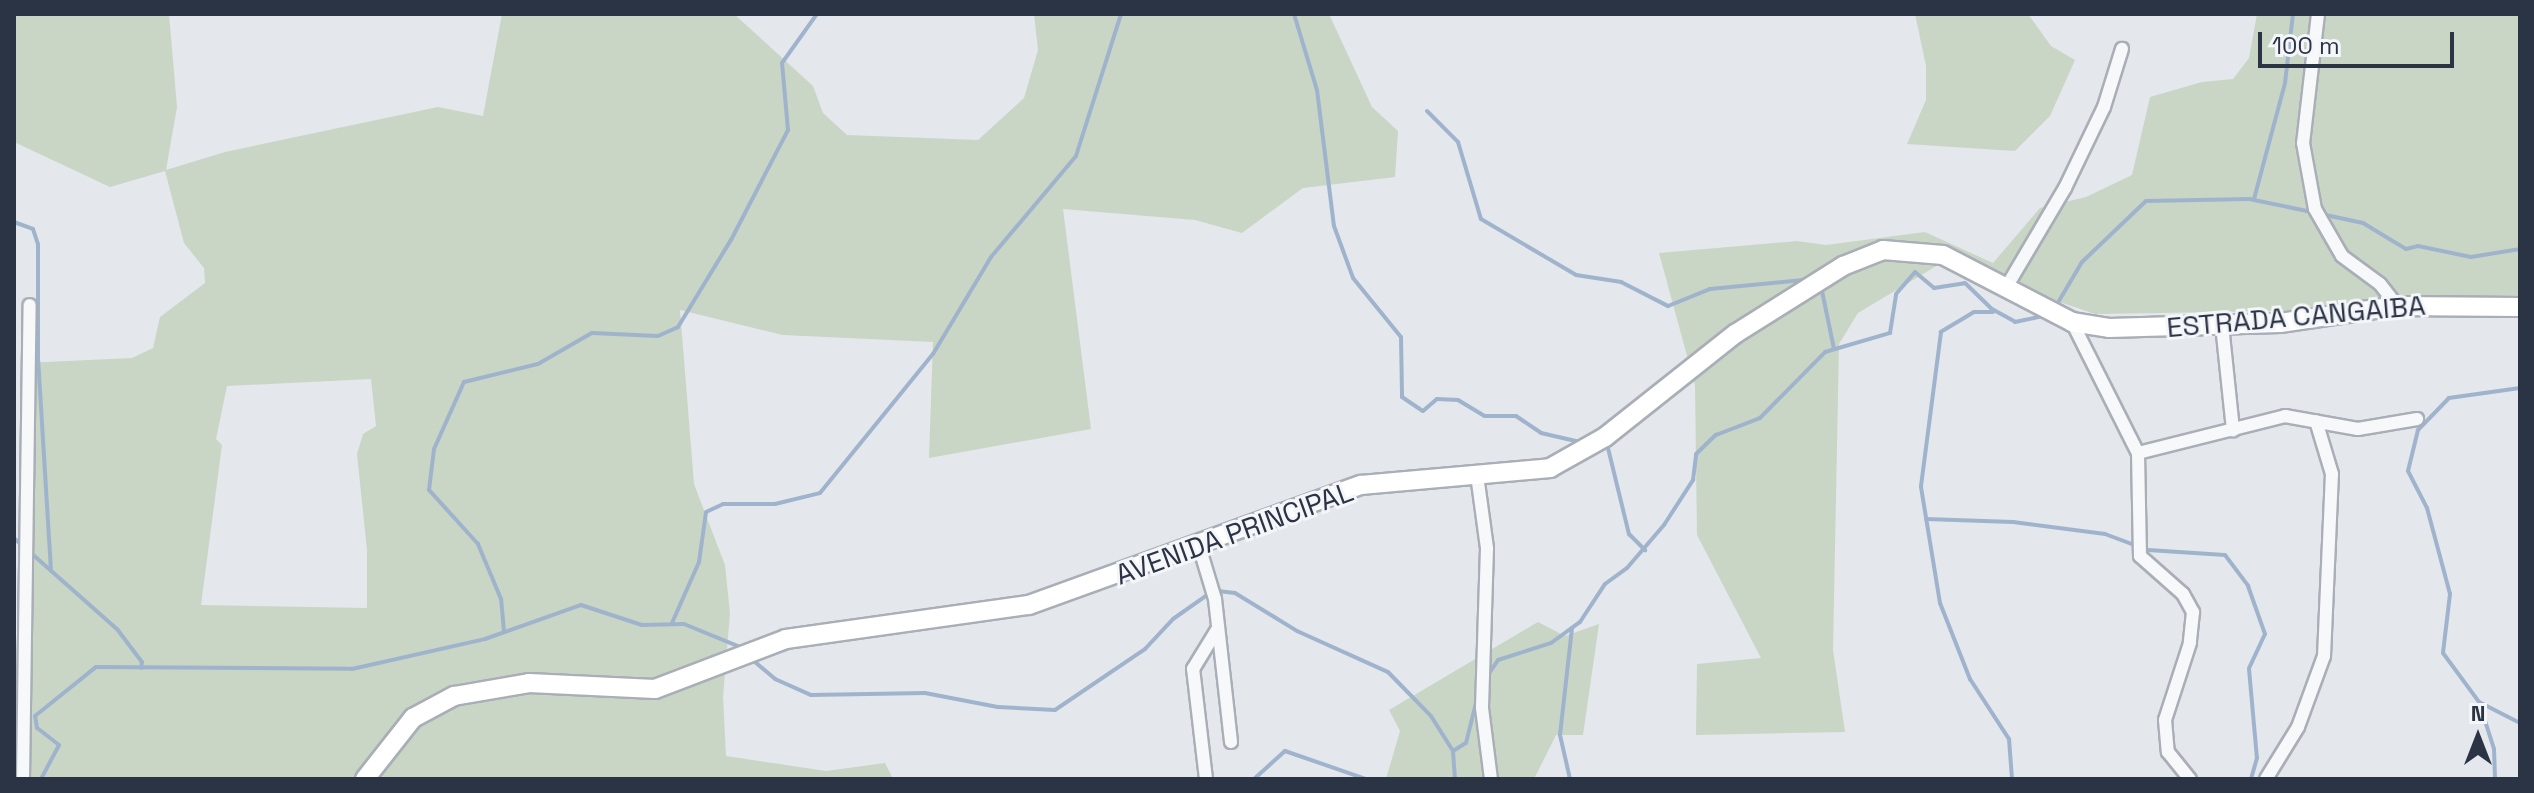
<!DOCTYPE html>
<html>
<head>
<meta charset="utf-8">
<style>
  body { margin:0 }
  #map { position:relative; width:2534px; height:793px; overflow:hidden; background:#e4e7ec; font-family:"Space Grotesk",sans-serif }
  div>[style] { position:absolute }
  .green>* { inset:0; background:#c9d6c5 }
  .stream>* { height:4px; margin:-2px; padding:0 2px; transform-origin:2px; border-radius:2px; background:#9fb4cc }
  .roads { filter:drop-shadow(2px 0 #a9aeb7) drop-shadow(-2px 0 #a9aeb7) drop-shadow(0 2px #a9aeb7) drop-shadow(0 -2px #a9aeb7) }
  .street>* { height:12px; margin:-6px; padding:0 6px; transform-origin:6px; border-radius:6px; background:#f7f8fa }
  .secondary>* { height:18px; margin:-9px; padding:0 9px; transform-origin:9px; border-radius:9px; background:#fff }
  span { translate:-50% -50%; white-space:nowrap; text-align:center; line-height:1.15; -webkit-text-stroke:6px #f4f6f9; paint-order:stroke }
  .street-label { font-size:28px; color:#2b3445 }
  .frame { position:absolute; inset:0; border:16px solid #2b3445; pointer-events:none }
  .north { position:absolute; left:2438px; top:697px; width:80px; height:80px; -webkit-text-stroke:6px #f4f6f9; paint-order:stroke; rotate:0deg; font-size:22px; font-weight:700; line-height:32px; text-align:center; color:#2b3445 }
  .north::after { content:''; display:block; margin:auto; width:28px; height:36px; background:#2b3445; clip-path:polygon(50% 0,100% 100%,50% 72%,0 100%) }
  .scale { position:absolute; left:2258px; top:32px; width:196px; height:36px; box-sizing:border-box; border:4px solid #2b3445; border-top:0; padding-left:10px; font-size:24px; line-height:28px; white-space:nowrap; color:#2b3445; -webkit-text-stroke:6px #f4f6f9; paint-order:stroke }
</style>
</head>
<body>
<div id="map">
  <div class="green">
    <div style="clip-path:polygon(evenodd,14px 14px,169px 14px,177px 107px,166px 170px,225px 152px,438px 107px,483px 116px,502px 14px,734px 14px,813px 86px,823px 113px,847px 135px,978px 140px,1024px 98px,1038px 50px,1034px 14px,1329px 14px,1372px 107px,1398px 131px,1395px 177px,1303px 188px,1242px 233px,1195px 220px,1063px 209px,1091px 429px,929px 458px,933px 342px,783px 335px,680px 310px,694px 484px,725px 565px,730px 613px,723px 697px,726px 756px,826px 771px,885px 763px,893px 779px,28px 779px,25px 363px,132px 358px,153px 348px,160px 317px,205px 283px,204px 268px,184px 243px,165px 171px,110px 187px,14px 142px,14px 14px,371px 379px,376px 426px,363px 434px,357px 454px,367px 550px,367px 608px,201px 605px,222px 445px,216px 439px,227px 386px,371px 379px)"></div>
    <div style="clip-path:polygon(1915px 14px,2028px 14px,2051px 46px,2075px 60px,2050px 116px,2015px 151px,1907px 144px,1926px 100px,1926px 66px)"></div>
    <div style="clip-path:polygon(2257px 14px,2520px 14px,2520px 296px,2397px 297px,2285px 311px,2095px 314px,1943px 262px,1858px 313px,1839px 344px,1833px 650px,1845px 732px,1696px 735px,1697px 664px,1761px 658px,1697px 535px,1695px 385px,1659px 253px,1797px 241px,1826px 245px,1925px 232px,1993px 263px,2040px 208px,2086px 197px,2132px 175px,2150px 97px,2202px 82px,2233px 79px,2249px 58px)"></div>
    <div style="clip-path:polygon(1538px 622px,1565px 636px,1599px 624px,1583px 735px,1556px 735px,1534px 779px,1386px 779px,1400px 731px,1389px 710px)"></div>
  </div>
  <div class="stream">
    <div style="left:1294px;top:14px;width:79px;rotate:73.2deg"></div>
    <div style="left:1317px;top:90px;width:137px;rotate:82.9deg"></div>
    <div style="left:1334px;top:226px;width:55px;rotate:69.9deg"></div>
    <div style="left:1353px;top:278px;width:76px;rotate:50.9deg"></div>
    <div style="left:1401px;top:337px;width:60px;rotate:89deg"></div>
    <div style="left:1402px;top:397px;width:25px;rotate:34deg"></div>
    <div style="left:1423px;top:411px;width:18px;rotate:-41deg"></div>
    <div style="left:1437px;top:399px;width:21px;rotate:3deg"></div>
    <div style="left:1458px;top:400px;width:31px;rotate:31deg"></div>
    <div style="left:1485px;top:416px;width:31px"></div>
    <div style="left:1516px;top:416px;width:30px;rotate:34deg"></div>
    <div style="left:1541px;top:433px;width:39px;rotate:13deg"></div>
    <div style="left:1427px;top:111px;width:44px;rotate:45deg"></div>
    <div style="left:1458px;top:142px;width:80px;rotate:73.4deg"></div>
    <div style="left:1481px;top:219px;width:110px;rotate:30.5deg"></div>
    <div style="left:1576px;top:275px;width:46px;rotate:8.8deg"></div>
    <div style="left:1621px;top:282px;width:53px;rotate:27.1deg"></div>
    <div style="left:1668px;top:306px;width:45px;rotate:-22deg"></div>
    <div style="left:1710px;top:289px;width:93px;rotate:-5.5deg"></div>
    <div style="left:2254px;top:199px;width:120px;rotate:-75deg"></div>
    <div style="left:2285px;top:83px;width:69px;rotate:-83.4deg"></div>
    <div style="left:2321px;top:214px;width:43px;rotate:12.1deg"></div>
    <div style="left:2363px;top:223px;width:50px;rotate:31.2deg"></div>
    <div style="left:2406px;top:249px;width:12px;rotate:-14deg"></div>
    <div style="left:2418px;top:246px;width:54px;rotate:11.7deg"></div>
    <div style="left:2471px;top:257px;width:50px;rotate:-9.3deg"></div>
    <div style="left:14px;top:222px;width:20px;rotate:20deg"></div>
    <div style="left:33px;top:229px;width:16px;rotate:72deg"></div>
    <div style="left:38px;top:244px;width:114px;rotate:90deg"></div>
    <div style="left:38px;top:358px;width:213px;rotate:86.5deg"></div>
    <div style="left:1822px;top:291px;width:59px;rotate:78.3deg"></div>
    <div style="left:2056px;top:306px;width:51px;rotate:-59.4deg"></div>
    <div style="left:2082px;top:262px;width:88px;rotate:-43.6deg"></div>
    <div style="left:2146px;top:201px;width:103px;rotate:-1.1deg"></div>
    <div style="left:2249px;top:199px;width:64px;rotate:11.7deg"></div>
    <div style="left:1993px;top:312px;width:19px;rotate:180deg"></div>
    <div style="left:1974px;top:312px;width:39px;rotate:149deg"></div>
    <div style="left:1941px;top:332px;width:156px;rotate:97.4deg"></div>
    <div style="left:1921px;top:487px;width:118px;rotate:80.7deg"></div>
    <div style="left:1940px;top:603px;width:82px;rotate:68.5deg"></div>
    <div style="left:1970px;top:679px;width:72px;rotate:57deg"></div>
    <div style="left:2009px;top:739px;width:40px;rotate:85.7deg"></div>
    <div style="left:2520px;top:388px;width:72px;rotate:172deg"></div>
    <div style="left:2449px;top:398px;width:45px;rotate:134.1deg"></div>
    <div style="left:2418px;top:430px;width:42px;rotate:103.7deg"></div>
    <div style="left:2408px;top:471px;width:42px;rotate:62.8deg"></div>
    <div style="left:2427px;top:508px;width:89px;rotate:75deg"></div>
    <div style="left:2450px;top:594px;width:59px;rotate:96.8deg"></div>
    <div style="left:2443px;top:653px;width:61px;rotate:53.7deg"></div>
    <div style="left:2479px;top:702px;width:46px;rotate:27.1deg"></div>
    <div style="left:1607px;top:444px;width:93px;rotate:76.3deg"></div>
    <div style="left:1629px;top:534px;width:23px;rotate:45deg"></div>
    <div style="left:1926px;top:519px;width:87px;rotate:2deg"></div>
    <div style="left:2013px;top:522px;width:93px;rotate:7.4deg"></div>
    <div style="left:2105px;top:534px;width:46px;rotate:20.4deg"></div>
    <div style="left:2148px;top:550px;width:77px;rotate:3.7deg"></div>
    <div style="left:2225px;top:555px;width:39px;rotate:53deg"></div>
    <div style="left:2248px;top:586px;width:51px;rotate:70.5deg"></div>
    <div style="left:2265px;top:634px;width:38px;rotate:115deg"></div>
    <div style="left:2249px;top:669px;width:89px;rotate:84.9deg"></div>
    <div style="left:2257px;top:758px;width:22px;rotate:106deg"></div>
    <div style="left:14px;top:538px;width:13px;rotate:42deg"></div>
    <div style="left:31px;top:553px;width:115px;rotate:41.5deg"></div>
    <div style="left:117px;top:629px;width:41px;rotate:52.9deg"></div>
    <div style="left:142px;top:662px;width:6px;rotate:99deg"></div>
    <div style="left:1218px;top:591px;width:17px;rotate:7deg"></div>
    <div style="left:1235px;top:593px;width:73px;rotate:31.5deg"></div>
    <div style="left:1297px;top:631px;width:100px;rotate:24.3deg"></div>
    <div style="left:1388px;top:672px;width:62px;rotate:45.7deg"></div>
    <div style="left:1431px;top:716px;width:41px;rotate:57.8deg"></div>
    <div style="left:1453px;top:751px;width:28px;rotate:86deg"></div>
    <div style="left:672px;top:623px;width:67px;rotate:-66.1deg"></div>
    <div style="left:699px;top:562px;width:50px;rotate:-82deg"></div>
    <div style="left:706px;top:512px;width:19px;rotate:-25deg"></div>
    <div style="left:723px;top:504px;width:52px"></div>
    <div style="left:775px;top:504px;width:46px;rotate:-13.7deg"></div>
    <div style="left:820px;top:493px;width:179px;rotate:-50.9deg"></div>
    <div style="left:933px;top:354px;width:113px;rotate:-59.1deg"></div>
    <div style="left:991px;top:257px;width:132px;rotate:-49.9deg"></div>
    <div style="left:1076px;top:156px;width:149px;rotate:-72.4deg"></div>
    <div style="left:504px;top:632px;width:33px;rotate:-95deg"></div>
    <div style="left:501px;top:599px;width:60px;rotate:-112.7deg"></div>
    <div style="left:478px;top:544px;width:73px;rotate:-132.2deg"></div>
    <div style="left:429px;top:490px;width:41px;rotate:-83deg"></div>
    <div style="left:434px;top:449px;width:73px;rotate:-65.9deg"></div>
    <div style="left:464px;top:382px;width:76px;rotate:-13.7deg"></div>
    <div style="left:538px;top:364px;width:62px;rotate:-29.9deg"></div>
    <div style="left:592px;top:333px;width:66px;rotate:2.6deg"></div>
    <div style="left:658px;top:336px;width:22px;rotate:-24deg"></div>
    <div style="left:678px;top:327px;width:102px;rotate:-58.7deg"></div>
    <div style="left:731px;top:240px;width:124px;rotate:-62.6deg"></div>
    <div style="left:788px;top:130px;width:67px;rotate:-95.1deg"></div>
    <div style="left:782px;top:63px;width:60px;rotate:-54.5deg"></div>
    <div style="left:755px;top:662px;width:26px;rotate:40deg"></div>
    <div style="left:775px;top:679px;width:39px;rotate:24deg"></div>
    <div style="left:811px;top:695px;width:114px;rotate:-1deg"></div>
    <div style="left:925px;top:693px;width:74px;rotate:10.9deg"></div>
    <div style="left:998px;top:707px;width:57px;rotate:3deg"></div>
    <div style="left:1055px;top:710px;width:109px;rotate:-34.1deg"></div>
    <div style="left:1145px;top:649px;width:41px;rotate:-47deg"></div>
    <div style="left:1173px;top:619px;width:42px;rotate:-35.2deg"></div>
    <div style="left:1487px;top:676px;width:19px;rotate:-55deg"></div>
    <div style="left:1498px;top:660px;width:56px;rotate:-17.8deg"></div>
    <div style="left:1551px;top:643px;width:36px;rotate:-36deg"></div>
    <div style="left:1580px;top:622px;width:45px;rotate:-56.7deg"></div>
    <div style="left:1605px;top:584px;width:27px;rotate:-36deg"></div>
    <div style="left:1627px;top:568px;width:57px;rotate:-49.3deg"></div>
    <div style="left:1664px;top:525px;width:54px;rotate:-57.2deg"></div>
    <div style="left:1693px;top:480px;width:26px;rotate:-83deg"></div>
    <div style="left:1696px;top:454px;width:28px;rotate:-44deg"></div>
    <div style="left:1716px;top:435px;width:47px;rotate:-21.1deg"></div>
    <div style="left:1760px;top:418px;width:93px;rotate:-45.4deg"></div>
    <div style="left:1825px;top:352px;width:68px;rotate:-16.3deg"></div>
    <div style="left:1890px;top:333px;width:39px;rotate:-81deg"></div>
    <div style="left:1896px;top:294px;width:29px;rotate:-49deg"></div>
    <div style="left:1915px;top:272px;width:25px;rotate:40deg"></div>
    <div style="left:1934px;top:288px;width:31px;rotate:-9deg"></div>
    <div style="left:1965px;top:283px;width:37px;rotate:44deg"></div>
    <div style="left:1992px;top:309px;width:26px;rotate:29deg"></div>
    <div style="left:2015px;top:322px;width:33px;rotate:-12deg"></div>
    <div style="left:2480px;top:705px;width:46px;rotate:72.3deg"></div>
    <div style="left:2494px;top:749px;width:30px;rotate:88deg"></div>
    <div style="left:1453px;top:751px;width:15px;rotate:-32deg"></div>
    <div style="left:1466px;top:743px;width:54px;rotate:-76deg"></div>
    <div style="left:41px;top:779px;width:38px;rotate:-62deg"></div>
    <div style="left:59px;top:745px;width:28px;rotate:-142deg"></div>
    <div style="left:37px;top:728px;width:12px;rotate:-99deg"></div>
    <div style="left:35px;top:716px;width:78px;rotate:-38.8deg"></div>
    <div style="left:96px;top:667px;width:256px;rotate:0.4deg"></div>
    <div style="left:352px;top:669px;width:136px;rotate:-12.7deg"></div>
    <div style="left:485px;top:639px;width:102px;rotate:-19.5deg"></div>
    <div style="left:581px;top:605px;width:64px;rotate:18.2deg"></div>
    <div style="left:642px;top:625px;width:42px;rotate:-1.4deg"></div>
    <div style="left:684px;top:624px;width:61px;rotate:22.3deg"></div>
    <div style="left:1254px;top:779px;width:42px;rotate:-42.1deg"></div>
    <div style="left:1285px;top:751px;width:86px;rotate:19.1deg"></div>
    <div style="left:1570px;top:779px;width:45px;rotate:-102.8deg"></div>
    <div style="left:1560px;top:735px;width:108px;rotate:-83.6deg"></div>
  </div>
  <div class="roads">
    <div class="street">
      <div style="left:2318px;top:14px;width:130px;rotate:96.6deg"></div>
      <div style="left:2303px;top:143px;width:67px;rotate:79.7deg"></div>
      <div style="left:2315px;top:209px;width:54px;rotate:60.1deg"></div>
      <div style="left:2342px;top:256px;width:47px;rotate:36.4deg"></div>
      <div style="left:2380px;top:284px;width:28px;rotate:52deg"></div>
      <div style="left:2007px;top:286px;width:114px;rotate:-59.4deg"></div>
      <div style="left:2065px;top:188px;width:90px;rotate:-64.3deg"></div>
      <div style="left:2104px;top:107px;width:61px;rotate:-72.8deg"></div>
      <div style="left:2072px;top:322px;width:147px;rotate:63.3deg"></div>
      <div style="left:2138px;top:453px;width:152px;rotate:-14.1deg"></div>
      <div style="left:2285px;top:416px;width:74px;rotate:10.1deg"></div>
      <div style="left:2358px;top:429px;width:60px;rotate:-9.6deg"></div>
      <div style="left:2222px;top:325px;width:106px;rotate:84deg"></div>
      <div style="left:2138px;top:453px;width:103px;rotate:88.9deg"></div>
      <div style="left:2140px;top:556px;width:57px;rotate:41.5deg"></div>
      <div style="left:2183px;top:594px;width:21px;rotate:61deg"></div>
      <div style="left:2193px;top:612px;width:31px;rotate:96deg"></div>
      <div style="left:2190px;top:643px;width:81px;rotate:108deg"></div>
      <div style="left:2165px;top:720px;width:32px;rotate:85deg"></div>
      <div style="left:2168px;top:752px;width:35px;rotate:51deg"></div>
      <div style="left:1477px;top:475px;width:74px;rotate:82.2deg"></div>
      <div style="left:1487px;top:548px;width:160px;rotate:91.8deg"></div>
      <div style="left:1482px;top:708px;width:72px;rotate:82.8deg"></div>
      <div style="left:1199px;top:546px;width:55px;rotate:73.2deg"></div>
      <div style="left:1215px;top:599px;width:144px;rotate:83.6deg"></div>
      <div style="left:23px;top:779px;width:474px;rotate:-89.2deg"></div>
      <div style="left:1206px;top:779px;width:111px;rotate:-96.7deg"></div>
      <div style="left:1193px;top:669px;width:48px;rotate:-58.6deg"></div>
      <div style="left:2266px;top:779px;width:61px;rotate:-58.4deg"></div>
      <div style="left:2298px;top:727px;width:76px;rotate:-69.9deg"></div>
      <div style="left:2324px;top:656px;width:182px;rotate:-87.5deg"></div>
      <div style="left:2332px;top:474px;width:55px;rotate:-106.8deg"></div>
    </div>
    <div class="secondary">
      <div style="left:365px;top:779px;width:78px;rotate:-51.8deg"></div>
      <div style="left:413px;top:718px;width:47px;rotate:-28.2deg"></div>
      <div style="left:454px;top:696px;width:76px;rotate:-9.8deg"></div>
      <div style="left:529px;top:683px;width:126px;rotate:2.7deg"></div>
      <div style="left:655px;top:689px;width:140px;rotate:-20.9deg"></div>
      <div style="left:786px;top:639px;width:245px;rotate:-8deg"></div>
      <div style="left:1029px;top:605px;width:353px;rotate:-19.9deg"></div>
      <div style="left:1361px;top:485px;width:190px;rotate:-5.1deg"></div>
      <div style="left:1550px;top:468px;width:63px;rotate:-29.4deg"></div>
      <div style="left:1605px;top:437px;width:166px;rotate:-38.4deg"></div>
      <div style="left:1735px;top:334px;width:128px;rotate:-32.2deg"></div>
      <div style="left:1843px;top:266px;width:43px;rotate:-21.8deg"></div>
      <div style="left:1883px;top:250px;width:60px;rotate:4.8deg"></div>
      <div style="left:1943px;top:255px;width:145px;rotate:27.4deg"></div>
      <div style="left:2072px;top:322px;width:37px;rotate:9deg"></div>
      <div style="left:2109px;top:328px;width:171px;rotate:-1.7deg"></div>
      <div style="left:2280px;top:323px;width:118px;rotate:-8.3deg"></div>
      <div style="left:2397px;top:306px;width:123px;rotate:0.5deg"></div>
    </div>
  </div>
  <div class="street-label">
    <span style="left:2296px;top:316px;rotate:-5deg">ESTRADA CANGAIBA</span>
    <span style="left:1234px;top:533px;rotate:-20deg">AVENIDA PRINCIPAL</span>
  </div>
  <div class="frame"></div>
  <div class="north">N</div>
  <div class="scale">100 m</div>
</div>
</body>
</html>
